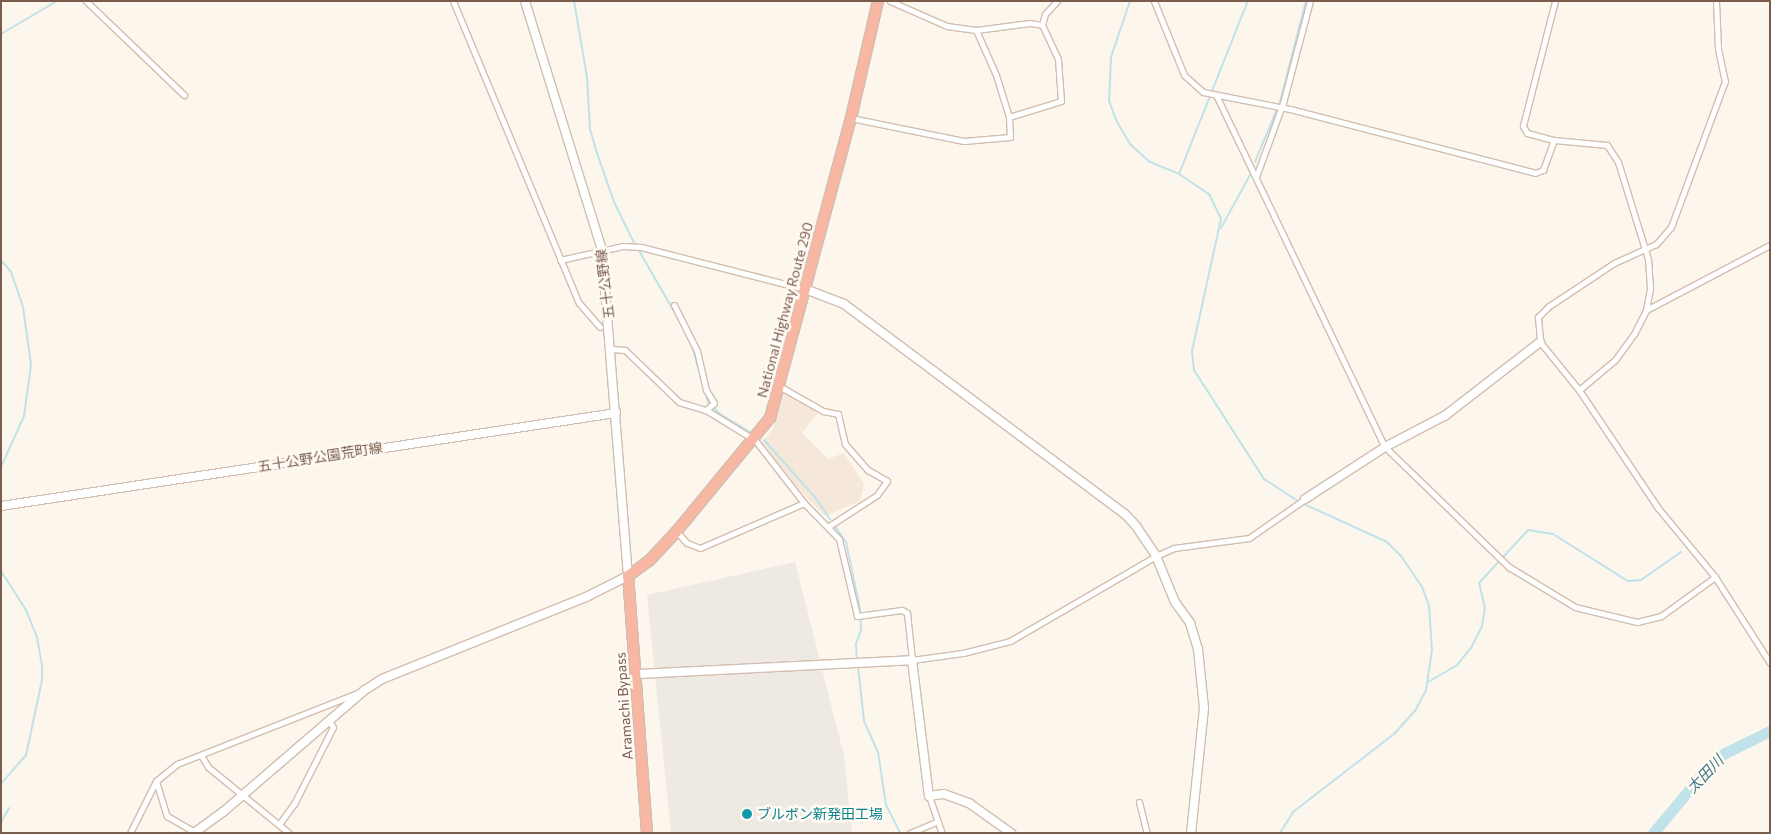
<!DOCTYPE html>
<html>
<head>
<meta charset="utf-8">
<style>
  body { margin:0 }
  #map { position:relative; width:1771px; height:834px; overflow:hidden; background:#fdf6ec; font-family:Commissioner,"Noto Sans JP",sans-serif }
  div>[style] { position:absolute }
  .residential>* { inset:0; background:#f5e8da }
  .industrial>* { inset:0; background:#efe9e4 }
  .stream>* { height:2px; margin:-1px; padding:0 1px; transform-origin:1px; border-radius:1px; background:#bfe3e8 }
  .river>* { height:11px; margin:-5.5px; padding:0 5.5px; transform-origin:5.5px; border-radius:5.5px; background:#bfe3e8 }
  .roads { filter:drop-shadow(1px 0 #d1beb0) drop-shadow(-1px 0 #d1beb0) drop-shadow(0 1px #d1beb0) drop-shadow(0 -1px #d1beb0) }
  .street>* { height:5px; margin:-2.5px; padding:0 2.5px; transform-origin:2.5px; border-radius:2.5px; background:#fff }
  .secondary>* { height:8px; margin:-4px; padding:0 4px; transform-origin:4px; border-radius:4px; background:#fff }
  .highway>* { height:10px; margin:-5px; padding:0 5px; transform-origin:5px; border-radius:5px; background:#f7b7a3 }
  .dots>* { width:14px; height:14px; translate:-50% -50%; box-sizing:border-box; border:2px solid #fffaf3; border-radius:50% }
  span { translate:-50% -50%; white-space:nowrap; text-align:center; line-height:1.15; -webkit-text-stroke:5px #fffaf3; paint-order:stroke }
  .street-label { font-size:14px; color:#7a5c4d }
  .culture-label { font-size:14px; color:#0d838f }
  .left { translate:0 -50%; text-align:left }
  .water-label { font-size:15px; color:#437c86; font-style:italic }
  .frame { position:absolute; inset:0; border:2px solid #7a5c4d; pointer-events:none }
</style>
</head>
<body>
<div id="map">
  <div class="residential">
    <div style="clip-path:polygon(783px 392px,818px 413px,802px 433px,828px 459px,844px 453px,864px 484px,860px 501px,825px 516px,789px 479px,762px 442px,773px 429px)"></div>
  </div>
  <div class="industrial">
    <div style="clip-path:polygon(795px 562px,844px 756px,852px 833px,671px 833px,647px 595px)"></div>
  </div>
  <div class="stream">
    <div style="left:574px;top:1px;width:77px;rotate:80.3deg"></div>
    <div style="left:587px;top:77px;width:52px;rotate:86.7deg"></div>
    <div style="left:590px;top:129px;width:25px;rotate:74deg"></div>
    <div style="left:597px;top:153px;width:52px;rotate:70.9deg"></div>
    <div style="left:614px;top:202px;width:39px;rotate:64deg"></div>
    <div style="left:631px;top:237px;width:88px;rotate:59.9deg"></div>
    <div style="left:1130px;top:1px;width:59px;rotate:108.7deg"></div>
    <div style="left:1111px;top:57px;width:44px;rotate:92.6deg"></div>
    <div style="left:1109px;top:101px;width:22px;rotate:69deg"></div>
    <div style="left:1117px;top:122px;width:27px;rotate:59deg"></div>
    <div style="left:1131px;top:145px;width:25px;rotate:42deg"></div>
    <div style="left:1150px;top:162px;width:31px;rotate:22deg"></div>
    <div style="left:1179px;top:174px;width:36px;rotate:34deg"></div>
    <div style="left:1209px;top:194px;width:28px;rotate:64deg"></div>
    <div style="left:1221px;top:219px;width:135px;rotate:102.4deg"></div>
    <div style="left:1192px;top:351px;width:19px;rotate:84deg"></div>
    <div style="left:1194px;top:370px;width:130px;rotate:57.3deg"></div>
    <div style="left:1264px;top:479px;width:40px;rotate:32.9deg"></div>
    <div style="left:1px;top:34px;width:65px;rotate:-30.5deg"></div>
    <div style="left:1255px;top:162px;width:65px;rotate:-67.4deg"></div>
    <div style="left:1280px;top:102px;width:104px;rotate:-75.6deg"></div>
    <div style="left:1179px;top:174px;width:186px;rotate:-68.3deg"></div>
    <div style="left:1221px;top:228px;width:60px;rotate:-61.3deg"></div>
    <div style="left:1px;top:260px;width:16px;rotate:50deg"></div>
    <div style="left:11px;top:272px;width:37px;rotate:71deg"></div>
    <div style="left:23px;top:307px;width:59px;rotate:82.1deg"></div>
    <div style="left:31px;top:365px;width:51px;rotate:97.8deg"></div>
    <div style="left:24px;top:416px;width:56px;rotate:114.3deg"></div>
    <div style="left:692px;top:346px;width:58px;rotate:74.1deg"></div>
    <div style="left:708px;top:402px;width:17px;rotate:45deg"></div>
    <div style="left:720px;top:414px;width:37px;rotate:31deg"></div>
    <div style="left:764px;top:440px;width:76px;rotate:48.2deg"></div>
    <div style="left:815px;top:497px;width:27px;rotate:56deg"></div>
    <div style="left:834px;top:525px;width:21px;rotate:55deg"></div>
    <div style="left:846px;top:542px;width:68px;rotate:78.2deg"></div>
    <div style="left:860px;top:609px;width:21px;rotate:87deg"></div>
    <div style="left:861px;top:630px;width:15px;rotate:110deg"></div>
    <div style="left:856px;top:644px;width:18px;rotate:87deg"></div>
    <div style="left:1px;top:571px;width:46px;rotate:57.3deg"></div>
    <div style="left:26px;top:610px;width:29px;rotate:68deg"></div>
    <div style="left:37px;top:637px;width:27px;rotate:80deg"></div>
    <div style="left:42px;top:664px;width:16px;rotate:90deg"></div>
    <div style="left:42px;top:680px;width:77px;rotate:102deg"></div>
    <div style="left:26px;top:755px;width:38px;rotate:131deg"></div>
    <div style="left:858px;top:666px;width:55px;rotate:83.8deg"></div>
    <div style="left:864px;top:721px;width:34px;rotate:66deg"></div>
    <div style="left:878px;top:752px;width:54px;rotate:81.4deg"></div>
    <div style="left:886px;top:805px;width:31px;rotate:63deg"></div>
    <div style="left:1428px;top:682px;width:34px;rotate:-30deg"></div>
    <div style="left:1457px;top:665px;width:22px;rotate:-51deg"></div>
    <div style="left:1471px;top:648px;width:25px;rotate:-63deg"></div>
    <div style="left:1482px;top:626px;width:18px;rotate:-81deg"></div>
    <div style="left:1485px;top:608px;width:26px;rotate:-103deg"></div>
    <div style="left:1479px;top:583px;width:72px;rotate:-47.2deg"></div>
    <div style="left:1528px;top:530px;width:25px;rotate:9deg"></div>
    <div style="left:1553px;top:534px;width:89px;rotate:32.1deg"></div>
    <div style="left:1628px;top:581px;width:13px;rotate:-4deg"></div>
    <div style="left:1641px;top:580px;width:49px;rotate:-35deg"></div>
    <div style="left:1px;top:822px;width:16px;rotate:-60deg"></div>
    <div style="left:1280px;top:833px;width:25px;rotate:-58deg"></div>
    <div style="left:1293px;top:812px;width:128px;rotate:-37.7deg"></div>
    <div style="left:1394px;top:734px;width:31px;rotate:-48deg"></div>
    <div style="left:1415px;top:711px;width:24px;rotate:-62deg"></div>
    <div style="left:1426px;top:690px;width:40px;rotate:-81.5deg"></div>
    <div style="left:1432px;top:650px;width:44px;rotate:-93.9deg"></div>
    <div style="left:1429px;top:606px;width:20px;rotate:-110deg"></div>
    <div style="left:1422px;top:587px;width:37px;rotate:-124deg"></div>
    <div style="left:1401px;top:556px;width:20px;rotate:-135deg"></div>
    <div style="left:1387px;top:542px;width:94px;rotate:-155.4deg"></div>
  </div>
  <div class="river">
    <div style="left:1653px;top:833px;width:87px;rotate:-50.1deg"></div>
    <div style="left:1709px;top:766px;width:21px;rotate:-39deg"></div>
    <div style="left:1725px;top:753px;width:50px;rotate:-26.1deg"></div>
  </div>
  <div class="roads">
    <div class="street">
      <div style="left:86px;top:1px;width:136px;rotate:43.8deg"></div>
      <div style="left:453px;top:1px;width:327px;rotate:67.4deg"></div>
      <div style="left:579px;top:303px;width:32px;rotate:49deg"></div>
      <div style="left:890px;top:1px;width:62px;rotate:23.7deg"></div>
      <div style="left:947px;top:26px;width:29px;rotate:8deg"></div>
      <div style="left:976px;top:30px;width:54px;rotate:-7.4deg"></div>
      <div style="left:1030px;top:23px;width:12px;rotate:9deg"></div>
      <div style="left:1154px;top:1px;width:80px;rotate:67.9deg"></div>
      <div style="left:1184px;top:75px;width:25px;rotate:42deg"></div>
      <div style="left:1203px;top:92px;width:89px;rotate:11.1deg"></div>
      <div style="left:1290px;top:109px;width:253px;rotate:14.6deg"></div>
      <div style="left:1535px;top:173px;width:9px;rotate:-21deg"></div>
      <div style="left:1543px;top:170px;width:32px;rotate:-70deg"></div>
      <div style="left:1555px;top:1px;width:129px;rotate:104.4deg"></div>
      <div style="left:1523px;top:126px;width:8px;rotate:60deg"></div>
      <div style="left:1527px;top:133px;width:28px;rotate:15deg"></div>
      <div style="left:1554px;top:140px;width:53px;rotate:5.4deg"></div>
      <div style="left:1607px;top:145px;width:20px;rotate:57deg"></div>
      <div style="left:1618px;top:162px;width:102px;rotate:72.8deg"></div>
      <div style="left:1648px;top:259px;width:30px;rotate:86deg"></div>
      <div style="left:1650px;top:289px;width:21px;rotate:101deg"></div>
      <div style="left:1716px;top:1px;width:48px;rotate:87.6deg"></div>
      <div style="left:1718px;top:49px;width:33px;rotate:78deg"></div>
      <div style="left:1725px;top:81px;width:156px;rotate:110.3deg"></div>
      <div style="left:1671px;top:227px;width:23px;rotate:131deg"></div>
      <div style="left:1656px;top:244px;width:46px;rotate:155.7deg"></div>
      <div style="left:1614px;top:263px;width:78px;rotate:146.5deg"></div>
      <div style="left:1549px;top:306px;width:16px;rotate:135deg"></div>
      <div style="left:1538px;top:317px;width:25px;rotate:85deg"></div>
      <div style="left:1540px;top:342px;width:62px;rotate:50.9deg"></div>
      <div style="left:1579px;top:390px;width:142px;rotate:56.2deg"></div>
      <div style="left:1658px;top:508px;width:89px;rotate:50.4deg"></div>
      <div style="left:1715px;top:577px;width:102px;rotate:57.4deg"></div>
      <div style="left:1217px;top:97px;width:388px;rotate:64.4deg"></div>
      <div style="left:1385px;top:447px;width:173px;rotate:44.1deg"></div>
      <div style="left:1509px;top:567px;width:77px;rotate:31.2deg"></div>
      <div style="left:1575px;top:607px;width:64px;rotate:13.6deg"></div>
      <div style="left:1637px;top:622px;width:25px;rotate:-14deg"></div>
      <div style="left:1661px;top:616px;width:67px;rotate:-35.8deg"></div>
      <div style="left:1009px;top:117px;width:54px;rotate:-17.1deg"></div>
      <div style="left:1061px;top:101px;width:42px;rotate:-94.1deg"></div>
      <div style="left:1058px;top:59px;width:38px;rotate:-115deg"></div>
      <div style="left:1042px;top:25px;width:11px;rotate:-75deg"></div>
      <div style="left:1045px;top:14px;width:18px;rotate:-47deg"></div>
      <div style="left:851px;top:118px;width:115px;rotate:11.5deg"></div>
      <div style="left:964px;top:141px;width:46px;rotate:-5deg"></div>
      <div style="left:1010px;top:137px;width:20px;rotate:-93deg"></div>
      <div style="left:1009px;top:117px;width:44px;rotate:-107.2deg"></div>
      <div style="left:996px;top:75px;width:49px;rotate:-114deg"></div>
      <div style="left:1256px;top:177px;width:79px;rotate:-70deg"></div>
      <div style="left:1283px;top:103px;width:106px;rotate:-75.2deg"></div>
      <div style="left:560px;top:260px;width:65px;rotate:-12.5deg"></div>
      <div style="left:623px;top:246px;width:18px;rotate:3deg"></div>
      <div style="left:641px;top:247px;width:169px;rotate:14.4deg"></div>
      <div style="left:674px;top:305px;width:51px;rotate:63.4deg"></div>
      <div style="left:697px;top:351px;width:40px;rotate:77deg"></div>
      <div style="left:706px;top:390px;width:15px;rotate:58deg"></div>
      <div style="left:714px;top:403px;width:11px;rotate:139deg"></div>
      <div style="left:612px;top:349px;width:13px;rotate:4deg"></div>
      <div style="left:625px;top:350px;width:75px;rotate:43.9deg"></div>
      <div style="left:679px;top:402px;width:28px;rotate:17deg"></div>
      <div style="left:706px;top:410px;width:57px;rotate:31.5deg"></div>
      <div style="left:755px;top:440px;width:80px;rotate:52.1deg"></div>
      <div style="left:804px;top:503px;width:50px;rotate:45.8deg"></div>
      <div style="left:839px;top:539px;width:79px;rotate:76.8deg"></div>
      <div style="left:857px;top:616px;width:45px;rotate:-7.6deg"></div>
      <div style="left:902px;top:610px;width:6px;rotate:31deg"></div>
      <div style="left:907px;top:613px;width:47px;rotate:83.9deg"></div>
      <div style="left:912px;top:660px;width:51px;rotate:-7.8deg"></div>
      <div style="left:963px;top:653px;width:49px;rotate:-14.3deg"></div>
      <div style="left:1010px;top:641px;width:169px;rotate:-30.2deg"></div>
      <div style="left:1156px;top:556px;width:20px;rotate:-24deg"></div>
      <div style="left:1174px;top:548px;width:76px;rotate:-7.6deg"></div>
      <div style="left:1249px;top:538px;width:68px;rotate:-34.9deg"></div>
      <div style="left:779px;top:386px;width:51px;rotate:29.6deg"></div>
      <div style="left:823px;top:411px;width:15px;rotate:11deg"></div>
      <div style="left:838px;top:414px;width:31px;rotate:77deg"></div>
      <div style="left:845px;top:444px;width:35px;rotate:49deg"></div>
      <div style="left:868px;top:470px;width:22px;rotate:30deg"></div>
      <div style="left:887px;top:481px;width:17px;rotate:126deg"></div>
      <div style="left:877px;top:495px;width:57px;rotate:147.1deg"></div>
      <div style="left:1579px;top:390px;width:47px;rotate:-39.8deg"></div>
      <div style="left:1615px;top:360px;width:32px;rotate:-54deg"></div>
      <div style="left:1634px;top:334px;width:27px;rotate:-63deg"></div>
      <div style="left:1646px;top:310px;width:140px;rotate:-27.7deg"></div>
      <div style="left:677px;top:532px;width:15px;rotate:48deg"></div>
      <div style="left:687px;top:543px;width:14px;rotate:21deg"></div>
      <div style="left:700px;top:548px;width:113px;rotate:-23.4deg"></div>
      <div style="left:201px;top:755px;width:14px;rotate:60deg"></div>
      <div style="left:208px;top:767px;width:104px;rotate:39.2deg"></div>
      <div style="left:156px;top:781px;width:37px;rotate:73deg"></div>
      <div style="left:167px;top:816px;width:32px;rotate:30deg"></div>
      <div style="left:929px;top:796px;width:39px;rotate:71deg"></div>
      <div style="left:1139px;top:802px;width:32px;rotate:76deg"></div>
      <div style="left:280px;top:823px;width:24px;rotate:-54deg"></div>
      <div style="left:294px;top:804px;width:86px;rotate:-63.1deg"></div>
      <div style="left:333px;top:727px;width:7px;rotate:-124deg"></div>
      <div style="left:130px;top:833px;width:58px;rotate:-63.4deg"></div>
      <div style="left:156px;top:781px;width:27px;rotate:-39deg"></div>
      <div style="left:177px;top:764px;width:197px;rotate:-21.5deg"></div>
      <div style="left:910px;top:833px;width:30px;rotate:-23deg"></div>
    </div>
    <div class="secondary">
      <div style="left:805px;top:289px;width:42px;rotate:21deg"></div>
      <div style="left:844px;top:304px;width:351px;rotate:36.8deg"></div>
      <div style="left:1125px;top:514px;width:16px;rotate:47deg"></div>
      <div style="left:1136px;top:526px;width:36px;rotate:56deg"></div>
      <div style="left:1156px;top:556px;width:50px;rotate:67.6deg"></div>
      <div style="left:1175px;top:602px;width:26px;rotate:54deg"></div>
      <div style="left:1190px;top:623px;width:27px;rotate:73deg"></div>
      <div style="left:1198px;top:649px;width:59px;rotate:84.2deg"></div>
      <div style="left:1204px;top:708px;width:126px;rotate:95.9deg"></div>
      <div style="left:1305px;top:499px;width:95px;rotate:-33deg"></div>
      <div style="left:1385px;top:447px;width:69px;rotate:-27.7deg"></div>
      <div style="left:1446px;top:415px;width:119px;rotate:-37.8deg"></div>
      <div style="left:1px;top:506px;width:622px;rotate:-8.6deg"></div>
      <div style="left:637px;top:674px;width:275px;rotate:-2.9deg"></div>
      <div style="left:912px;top:660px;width:137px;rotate:82.9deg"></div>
      <div style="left:929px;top:796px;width:15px;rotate:-8deg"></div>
      <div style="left:944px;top:794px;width:27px;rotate:20deg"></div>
      <div style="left:969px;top:803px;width:52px;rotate:35.5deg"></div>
      <div style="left:194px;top:833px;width:36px;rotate:-36deg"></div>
      <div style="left:223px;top:812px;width:187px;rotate:-40.7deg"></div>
      <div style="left:365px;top:690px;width:20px;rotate:-33deg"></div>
      <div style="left:382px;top:679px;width:222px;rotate:-21.9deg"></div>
      <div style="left:588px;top:596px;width:45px;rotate:-26.6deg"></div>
      <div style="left:628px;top:576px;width:327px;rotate:-94.6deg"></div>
      <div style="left:602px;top:250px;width:261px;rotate:-107.2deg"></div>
    </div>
    <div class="highway">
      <div style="left:647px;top:833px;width:258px;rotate:-94.2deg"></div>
      <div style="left:628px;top:576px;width:26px;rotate:-36deg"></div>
      <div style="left:649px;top:561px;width:40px;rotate:-47deg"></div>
      <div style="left:676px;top:532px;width:148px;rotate:-50.5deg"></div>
      <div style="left:770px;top:418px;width:311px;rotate:-74.9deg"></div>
      <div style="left:851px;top:118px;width:120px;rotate:-77deg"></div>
    </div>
  </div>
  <div class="dots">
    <div style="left:747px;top:814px;background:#0f9aa8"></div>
  </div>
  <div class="street-label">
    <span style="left:605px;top:284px;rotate:-97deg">五十公野線</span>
    <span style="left:785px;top:310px;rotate:-75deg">National Highway Route 290</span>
    <span style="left:320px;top:457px;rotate:-9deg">五十公野公園荒町線</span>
    <span style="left:624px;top:706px;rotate:-94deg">Aramachi Bypass</span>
  </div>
  <div class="culture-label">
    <span class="left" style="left:757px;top:814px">ブルボン新発田工場</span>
  </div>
  <div class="water-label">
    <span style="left:1705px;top:774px;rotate:-46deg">太田川</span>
  </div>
  <div class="frame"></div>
</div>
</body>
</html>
